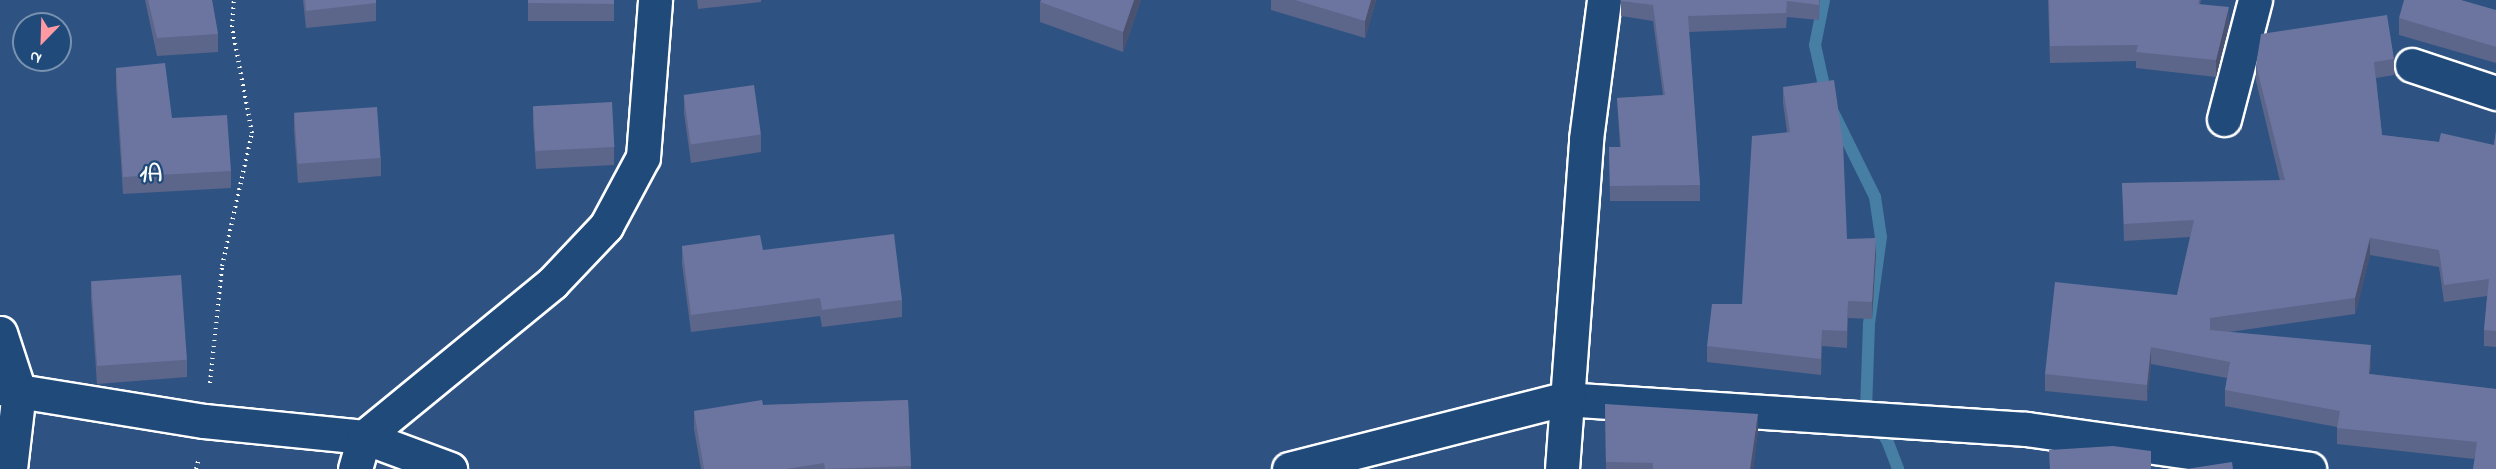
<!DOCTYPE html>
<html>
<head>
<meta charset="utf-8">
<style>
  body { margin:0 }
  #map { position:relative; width:2496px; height:469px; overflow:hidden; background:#2e5382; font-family:"Indie Flower",sans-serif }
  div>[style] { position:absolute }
  .stream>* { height:12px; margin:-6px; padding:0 6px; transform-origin:6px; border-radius:6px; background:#477ea4 }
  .path>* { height:4px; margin-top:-2px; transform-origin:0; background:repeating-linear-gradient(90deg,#fff 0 1.5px,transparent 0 6px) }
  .roads { filter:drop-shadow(2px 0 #fff) drop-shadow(-2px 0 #fff) drop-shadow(0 2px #fff) drop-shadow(0 -2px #fff) }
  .minor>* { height:33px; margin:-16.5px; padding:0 16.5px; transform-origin:16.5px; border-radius:16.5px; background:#1f4a7a }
  .wall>* { inset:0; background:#5c658a; transform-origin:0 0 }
  .shaded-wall>* { inset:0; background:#4b5270 }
  .building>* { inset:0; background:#6b75a0; transform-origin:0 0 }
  span { translate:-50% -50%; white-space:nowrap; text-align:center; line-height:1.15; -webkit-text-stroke:4.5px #1f4a7a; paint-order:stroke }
  .quarter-label { font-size:24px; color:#fff; font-weight:700 }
  .north { position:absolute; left:12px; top:12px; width:60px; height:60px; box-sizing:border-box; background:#1f4a7a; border:2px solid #7992af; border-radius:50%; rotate:203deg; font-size:16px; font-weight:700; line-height:24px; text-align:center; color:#fff }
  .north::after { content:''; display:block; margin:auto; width:21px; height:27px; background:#ff9aa2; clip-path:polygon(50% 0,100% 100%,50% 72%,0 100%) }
</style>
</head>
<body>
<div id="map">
  <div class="stream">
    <div style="left:1824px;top:0;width:46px;rotate:101.3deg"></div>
    <div style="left:1815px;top:45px;width:51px;rotate:77.6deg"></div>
    <div style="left:1834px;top:114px;width:93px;rotate:63.7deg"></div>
    <div style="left:1875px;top:197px;width:40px;rotate:81.5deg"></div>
    <div style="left:1881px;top:237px;width:88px;rotate:97.9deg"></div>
    <div style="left:1869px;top:324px;width:87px;rotate:92deg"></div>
    <div style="left:1866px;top:411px;width:36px;rotate:54deg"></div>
    <div style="left:1887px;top:440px;width:31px;rotate:69deg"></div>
  </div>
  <div class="path">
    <div style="left:210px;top:383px;width:118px;rotate:-84.1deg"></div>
    <div style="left:222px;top:266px;width:136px;rotate:-77.3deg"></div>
    <div style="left:252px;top:133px;width:108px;rotate:-100.7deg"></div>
    <div style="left:232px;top:27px;width:27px;rotate:-86deg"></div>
    <div style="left:196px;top:469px;width:11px;rotate:-75deg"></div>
  </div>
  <div class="roads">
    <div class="minor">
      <div style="left:2412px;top:65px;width:89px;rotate:18.4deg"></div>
      <div style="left:2224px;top:119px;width:123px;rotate:-75.4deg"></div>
      <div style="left:0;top:333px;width:61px;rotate:71.9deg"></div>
      <div style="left:19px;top:391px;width:79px;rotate:96.6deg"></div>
      <div style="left:0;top:388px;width:207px;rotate:9.2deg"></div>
      <div style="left:204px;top:421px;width:161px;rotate:5.7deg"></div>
      <div style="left:364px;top:437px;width:92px;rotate:20.4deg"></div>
      <div style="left:355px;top:469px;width:33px;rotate:-74deg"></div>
      <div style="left:364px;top:437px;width:243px;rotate:-39.3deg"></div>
      <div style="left:552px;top:283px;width:79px;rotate:-46.5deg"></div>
      <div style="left:606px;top:226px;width:78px;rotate:-61.8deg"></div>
      <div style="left:643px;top:157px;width:157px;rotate:-85.6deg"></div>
      <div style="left:1289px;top:469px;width:284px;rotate:-14.3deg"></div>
      <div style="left:1564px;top:399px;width:463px;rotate:3.7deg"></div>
      <div style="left:2026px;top:429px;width:286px;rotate:8deg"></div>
      <div style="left:1562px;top:469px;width:331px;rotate:-85.8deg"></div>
      <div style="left:1586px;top:139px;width:140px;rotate:-82.6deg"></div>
    </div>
  </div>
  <div class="wall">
    <div style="clip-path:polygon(145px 0,212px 0,218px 34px,218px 52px,157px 56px)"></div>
    <div style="clip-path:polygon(303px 0,376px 0,376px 21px,306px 28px)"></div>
    <div style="left:528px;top:0;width:86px;height:21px"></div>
    <div style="clip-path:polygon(697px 0,761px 0,761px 2px,698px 9px)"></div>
    <div style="clip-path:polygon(1141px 0,1123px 52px,1040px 22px,1040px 2px)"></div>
    <div style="clip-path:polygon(1271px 0,1376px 0,1365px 38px,1271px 10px)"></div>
    <div style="clip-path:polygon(1621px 0,1820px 0,1819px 20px,1787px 17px,1786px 28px,1689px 32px,1700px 185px,1700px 201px,1610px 201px,1609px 147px,1620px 147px,1617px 98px,1663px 95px,1653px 21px,1621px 16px)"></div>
    <div style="clip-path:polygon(2048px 0,2201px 0,2200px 4px,2229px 24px,2216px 77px,2136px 68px,2136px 61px,2050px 63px)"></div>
    <div style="clip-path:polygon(2496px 10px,2496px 63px,2399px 35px,2399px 18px)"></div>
    <div style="clip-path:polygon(2394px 59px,2394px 75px,2376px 78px,2382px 135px,2439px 142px,2494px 145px,2496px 131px,2496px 347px,2484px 346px,2484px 330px,2487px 296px,2444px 302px,2439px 267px,2370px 255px,2355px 314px,2229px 332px,2371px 362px,2370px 374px,2496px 389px,2474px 459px,2337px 444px,2337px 427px,2225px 406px,2225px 390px,2227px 378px,2151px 364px,2147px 401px,2045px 391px,2045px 374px,2177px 295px,2190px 237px,2124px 241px,2122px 183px,2280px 181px,2256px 81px,2256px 65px)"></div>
    <div style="clip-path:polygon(116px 68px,231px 171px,231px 188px,123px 194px,116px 86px)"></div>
    <div style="clip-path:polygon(1783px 87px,1847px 239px,1876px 254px,1872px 319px,1848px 318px,1847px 348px,1822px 346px,1821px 375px,1707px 362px,1707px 346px,1742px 304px,1787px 132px,1783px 103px)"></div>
    <div style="clip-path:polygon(684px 95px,761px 135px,761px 152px,691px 163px,684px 113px)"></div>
    <div style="clip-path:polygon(533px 107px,614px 147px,614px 165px,536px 169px,533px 125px)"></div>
    <div style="clip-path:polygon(294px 114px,381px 158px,381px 176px,298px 183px,294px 131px)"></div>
    <div style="clip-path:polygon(682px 246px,763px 250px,902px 300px,902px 317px,822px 327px,820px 316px,691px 332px,682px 264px)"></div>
    <div style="clip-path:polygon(91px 281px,187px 360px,187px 377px,97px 384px,91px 299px)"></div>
    <div style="clip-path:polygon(908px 400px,911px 469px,701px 469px,694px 429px,694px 411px,763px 405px)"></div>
    <div style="clip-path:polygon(1605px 404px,1758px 430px,1753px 469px,1606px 469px)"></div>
  </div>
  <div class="shaded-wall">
    <div style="clip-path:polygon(1134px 0,1141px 0,1123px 52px,1123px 32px)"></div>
    <div style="clip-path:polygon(1371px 0,1376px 0,1365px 38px,1365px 21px)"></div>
    <div style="clip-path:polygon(2229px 7px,2229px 24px,2216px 77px,2216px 60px)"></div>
    <div style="clip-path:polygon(1876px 238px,1876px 254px,1872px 319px,1872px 302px)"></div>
    <div style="clip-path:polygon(2370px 238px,2370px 255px,2355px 314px,2355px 298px)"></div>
    <div style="clip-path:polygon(1848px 301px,1848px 318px,1847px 348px,1847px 331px)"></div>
    <div style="clip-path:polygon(1822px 330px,1822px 346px,1821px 375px,1821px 359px)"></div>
    <div style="clip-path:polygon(2371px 345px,2371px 362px,2369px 390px,2369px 374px)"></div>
    <div style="clip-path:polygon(2151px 347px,2151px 364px,2147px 401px,2147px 385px)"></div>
    <div style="clip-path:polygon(1758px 414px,1758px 430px,1753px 469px,1750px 469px)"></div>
  </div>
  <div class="building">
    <div style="clip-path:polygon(148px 0,212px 0,218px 34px,157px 38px)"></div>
    <div style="clip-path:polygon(305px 0,376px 0,376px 3px,306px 11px)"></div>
    <div style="clip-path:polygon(528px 0,614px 0,614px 4px,528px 3px)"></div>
    <div style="clip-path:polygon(1041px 0,1134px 0,1123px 32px,1040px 2px)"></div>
    <div style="clip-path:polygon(1295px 0,1371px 0,1365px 21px)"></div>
    <div style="clip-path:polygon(1621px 0,1819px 0,1819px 5px,1787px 1px,1786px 13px,1688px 16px,1700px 185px,1610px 186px,1609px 147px,1621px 147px,1617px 98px,1665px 95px,1653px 5px,1621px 1px)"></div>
    <div style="clip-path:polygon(2049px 0,2199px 0,2198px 4px,2229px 7px,2216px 60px,2136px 52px,2138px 45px,2050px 46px)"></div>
    <div style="clip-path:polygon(2404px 0,2461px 0,2496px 10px,2496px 47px,2399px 18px)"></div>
    <div style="clip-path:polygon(2387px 15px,2394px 59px,2374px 62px,2382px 135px,2439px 142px,2441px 133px,2494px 145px,2496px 131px,2496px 331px,2484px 330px,2489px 279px,2444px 285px,2439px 250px,2370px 238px,2355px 298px,2210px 318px,2210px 330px,2371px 345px,2369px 374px,2496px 389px,2496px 469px,2473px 469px,2477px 442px,2337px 428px,2340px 411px,2225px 390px,2230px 362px,2151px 347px,2147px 385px,2045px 374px,2055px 282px,2177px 295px,2194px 220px,2124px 224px,2122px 183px,2285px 180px,2256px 65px,2261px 34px)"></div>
    <div style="clip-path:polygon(165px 63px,172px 118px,227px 115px,231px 171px,123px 177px,116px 68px)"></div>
    <div style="clip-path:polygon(1834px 80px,1843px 142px,1847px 239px,1876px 238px,1872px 302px,1848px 301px,1847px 331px,1822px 330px,1821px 359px,1707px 346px,1712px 304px,1742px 304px,1752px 136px,1790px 132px,1783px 87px)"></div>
    <div style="left:754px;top:85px;width:50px;height:71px;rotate:82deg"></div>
    <div style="left:612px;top:102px;width:45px;height:79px;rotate:87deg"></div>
    <div style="left:377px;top:107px;width:51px;height:83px;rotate:86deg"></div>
    <div style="clip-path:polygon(894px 234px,902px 300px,822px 310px,820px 298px,691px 315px,682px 246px,760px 235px,763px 250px)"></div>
    <div style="left:181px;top:275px;width:85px;height:90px;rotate:86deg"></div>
    <div style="clip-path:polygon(762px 400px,763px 405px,908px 400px,911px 466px,825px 469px,824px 463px,786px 469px,704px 469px,694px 411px)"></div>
    <div style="clip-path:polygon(1605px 404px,1758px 414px,1750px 469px,1653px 469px,1653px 463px,1606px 462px)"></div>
    <div style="clip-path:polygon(2113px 446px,2151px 451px,2151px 469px,2050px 469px,2049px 450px)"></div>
    <div style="clip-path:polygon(2232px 462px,2233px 469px,2186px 469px)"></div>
  </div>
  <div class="quarter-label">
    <span style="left:151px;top:176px">1A</span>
  </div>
  <div class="north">N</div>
</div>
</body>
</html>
